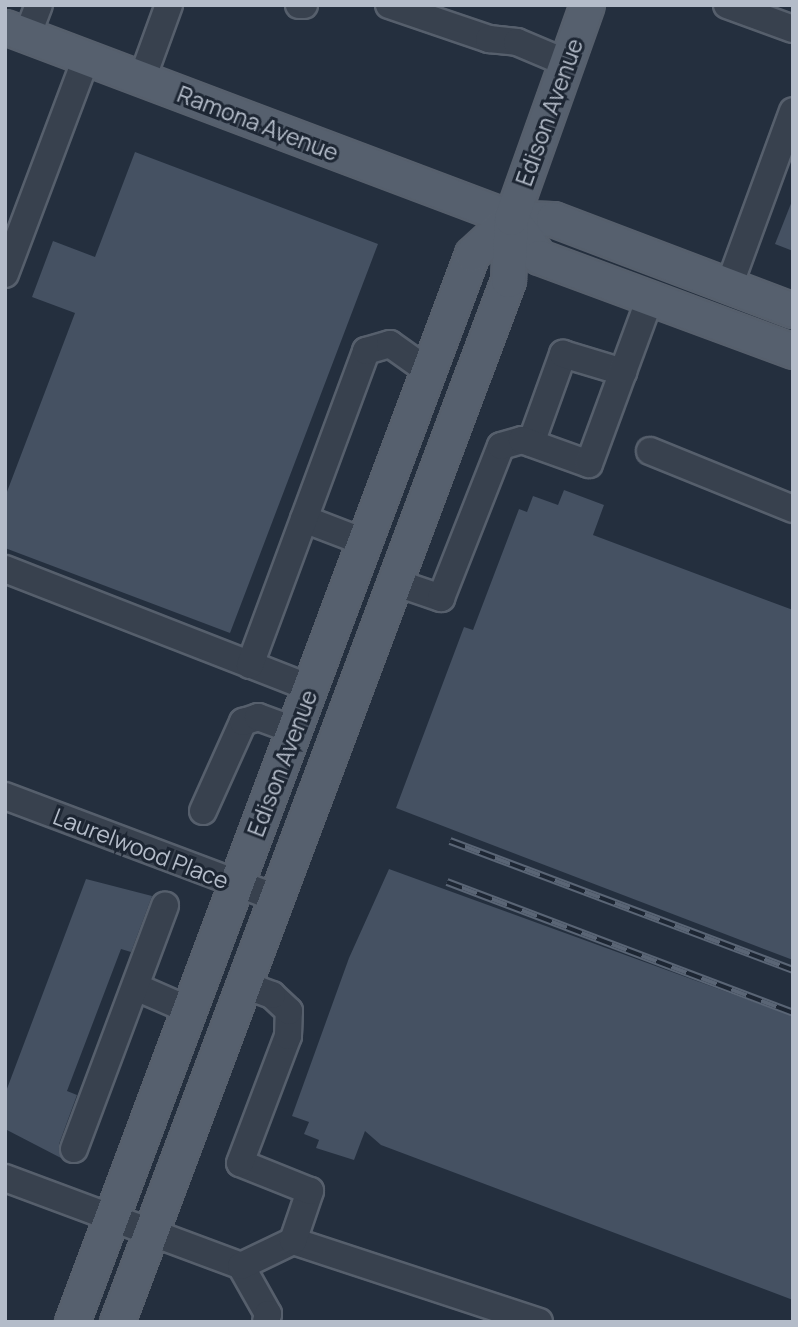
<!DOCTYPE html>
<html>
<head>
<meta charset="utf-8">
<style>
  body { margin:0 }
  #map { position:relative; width:798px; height:1327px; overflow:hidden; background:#242f3e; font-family:Manrope,sans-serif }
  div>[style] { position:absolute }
  .building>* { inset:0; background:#455162 }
  .roads { filter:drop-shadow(2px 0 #565f6c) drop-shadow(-2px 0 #565f6c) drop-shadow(0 2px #565f6c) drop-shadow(0 -2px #565f6c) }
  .minor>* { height:26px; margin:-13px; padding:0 13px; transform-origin:13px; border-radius:13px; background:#38414e }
  .major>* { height:33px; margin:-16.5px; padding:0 16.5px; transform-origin:16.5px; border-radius:16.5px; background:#56606e }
  .rail>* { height:8px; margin-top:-4px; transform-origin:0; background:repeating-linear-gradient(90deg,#1d2633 0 16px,#5a6575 0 32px); box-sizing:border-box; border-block:2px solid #5a6575 }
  span { translate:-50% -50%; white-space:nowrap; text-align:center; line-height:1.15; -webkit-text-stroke:6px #1d2633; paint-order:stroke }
  .street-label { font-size:23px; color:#b4bcc9 }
  .frame { position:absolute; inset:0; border:7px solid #b4bcc9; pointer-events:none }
</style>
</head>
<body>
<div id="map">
  <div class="building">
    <div style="clip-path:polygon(135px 152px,378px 244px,230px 633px,5px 548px,5px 497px,75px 313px,32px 297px,53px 241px,95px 257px)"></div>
    <div style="clip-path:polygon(792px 201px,793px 201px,793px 251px,775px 244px)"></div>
    <div style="clip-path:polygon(564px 490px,604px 505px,593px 535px,793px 610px,793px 960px,396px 808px,464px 627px,473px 630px,519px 509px,527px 512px,533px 496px,558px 505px)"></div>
    <div style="clip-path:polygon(389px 869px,793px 1016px,793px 1300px,381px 1145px,365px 1131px,354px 1160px,316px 1148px,319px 1140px,304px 1134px,309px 1122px,292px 1116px,349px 958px)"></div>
    <div style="clip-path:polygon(86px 879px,152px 896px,131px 952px,121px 949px,67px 1091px,77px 1095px,59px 1144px,61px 1158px,5px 1129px,5px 1094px)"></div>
  </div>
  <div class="roads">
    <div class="minor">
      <div style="left:299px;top:5px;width:5px"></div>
      <div style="left:389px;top:5px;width:106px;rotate:18.8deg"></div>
      <div style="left:489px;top:39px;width:28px;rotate:6deg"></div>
      <div style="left:517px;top:42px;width:54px;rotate:22.8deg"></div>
      <div style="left:727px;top:5px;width:70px;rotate:20deg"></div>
      <div style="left:27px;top:36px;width:33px;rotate:-69deg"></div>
      <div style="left:142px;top:79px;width:79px;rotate:-70deg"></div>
      <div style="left:5px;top:274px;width:231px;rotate:-69.4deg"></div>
      <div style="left:729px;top:286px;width:186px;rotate:-69.9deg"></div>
      <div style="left:531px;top:443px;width:95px;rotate:-70.2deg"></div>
      <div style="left:563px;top:354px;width:63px;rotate:16.7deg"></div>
      <div style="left:650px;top:451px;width:154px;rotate:22.1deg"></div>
      <div style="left:304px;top:519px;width:64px;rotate:21deg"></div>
      <div style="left:5px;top:569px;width:327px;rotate:21.3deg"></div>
      <div style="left:394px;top:582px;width:50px;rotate:18.8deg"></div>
      <div style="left:441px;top:598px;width:163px;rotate:-68.5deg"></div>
      <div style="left:501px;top:446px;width:22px;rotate:-16deg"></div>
      <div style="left:522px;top:440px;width:71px;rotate:19.7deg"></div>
      <div style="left:589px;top:464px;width:177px;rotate:-69.8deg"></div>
      <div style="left:250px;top:665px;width:335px;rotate:-69.7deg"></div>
      <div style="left:366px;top:351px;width:25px;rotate:-16deg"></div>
      <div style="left:390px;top:344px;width:47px;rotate:35.4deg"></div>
      <div style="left:5px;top:796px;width:290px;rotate:20.6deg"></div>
      <div style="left:203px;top:811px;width:98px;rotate:-65.8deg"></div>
      <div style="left:243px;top:722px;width:16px;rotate:-18deg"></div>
      <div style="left:258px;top:717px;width:38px;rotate:20deg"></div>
      <div style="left:136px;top:987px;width:58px;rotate:23.5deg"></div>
      <div style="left:74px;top:1149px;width:260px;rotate:-69.5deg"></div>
      <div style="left:5px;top:1178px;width:252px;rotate:20.4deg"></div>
      <div style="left:241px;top:1266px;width:55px;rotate:60.6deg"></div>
      <div style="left:268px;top:1314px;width:8px;rotate:104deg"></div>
      <div style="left:293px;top:1241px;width:259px;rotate:18.2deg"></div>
      <div style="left:241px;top:1266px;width:58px;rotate:-25.7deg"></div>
      <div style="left:293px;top:1241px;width:53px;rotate:-71.2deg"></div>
      <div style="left:310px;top:1191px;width:75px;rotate:-158.2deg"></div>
      <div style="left:240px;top:1163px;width:136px;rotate:-69.3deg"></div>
      <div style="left:288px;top:1036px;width:25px;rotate:-88deg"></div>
      <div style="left:289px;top:1011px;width:23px;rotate:-137deg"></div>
      <div style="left:272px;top:995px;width:30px;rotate:-160deg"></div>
    </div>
    <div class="major">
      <div style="left:5px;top:27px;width:541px;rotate:20.68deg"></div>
      <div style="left:511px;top:218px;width:42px;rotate:1.4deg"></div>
      <div style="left:553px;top:219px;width:257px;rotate:20.8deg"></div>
      <div style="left:511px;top:218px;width:48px;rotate:54.3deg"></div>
      <div style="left:539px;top:257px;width:271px;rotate:20.3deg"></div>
      <div style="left:72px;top:1322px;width:1140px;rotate:-69.47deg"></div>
      <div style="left:472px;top:254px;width:53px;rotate:-42.7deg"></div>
      <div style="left:117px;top:1322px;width:1113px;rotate:-69.43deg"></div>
      <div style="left:508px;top:280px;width:62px;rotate:-87.2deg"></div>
      <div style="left:511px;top:218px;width:226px;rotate:-70.4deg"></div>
    </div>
  </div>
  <div class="rail">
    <div style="left:450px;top:841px;width:366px;rotate:20.6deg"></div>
    <div style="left:447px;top:882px;width:370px;rotate:20.7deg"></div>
  </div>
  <div class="street-label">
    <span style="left:549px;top:112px;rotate:-70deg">Edison Avenue</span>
    <span style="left:258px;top:123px;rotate:21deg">Ramona Avenue</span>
    <span style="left:282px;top:763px;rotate:-69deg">Edison Avenue</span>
    <span style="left:141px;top:848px;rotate:21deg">Laurelwood Place</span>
  </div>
  <div class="frame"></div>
</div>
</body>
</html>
